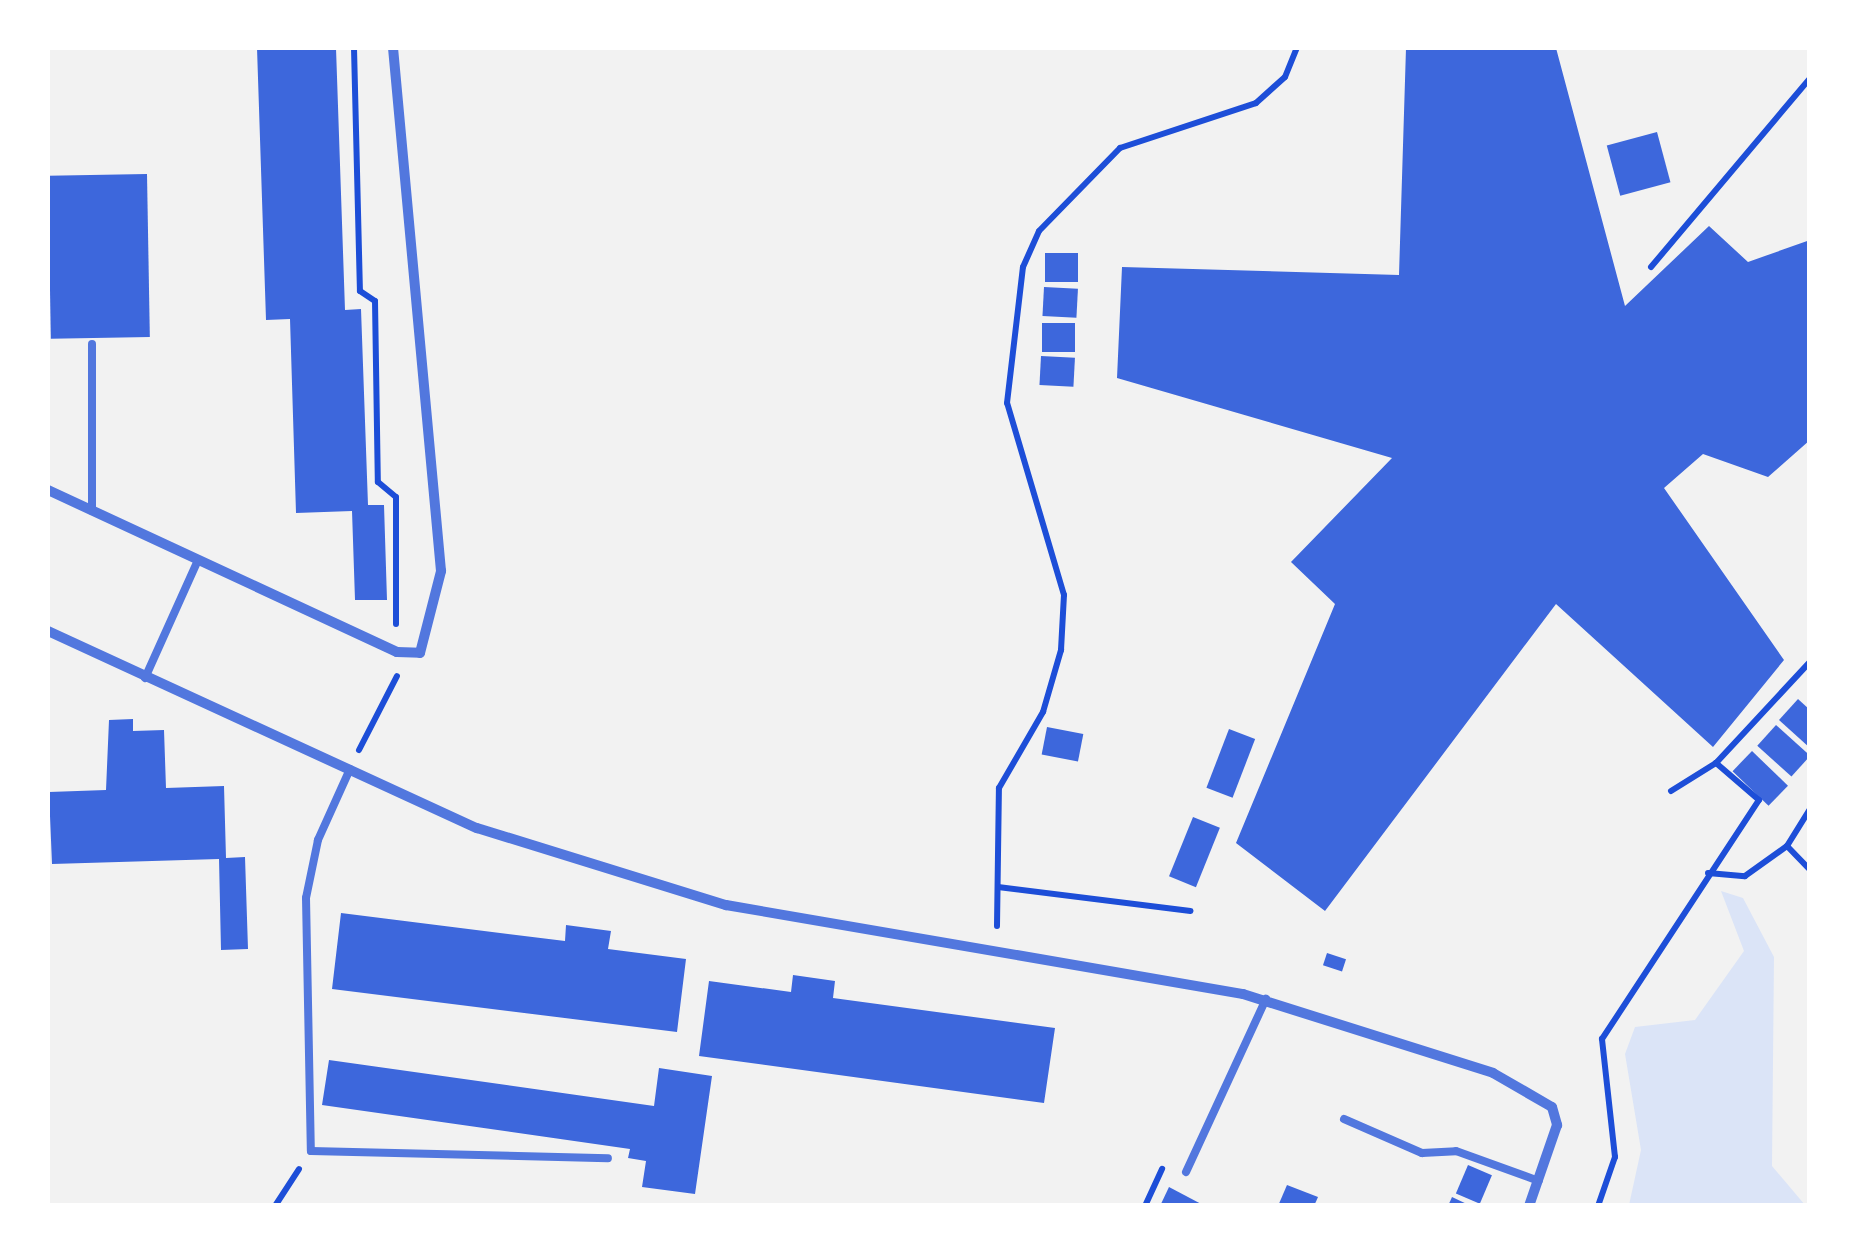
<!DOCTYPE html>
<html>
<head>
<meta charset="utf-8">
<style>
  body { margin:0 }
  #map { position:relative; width:1857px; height:1253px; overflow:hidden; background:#f2f2f2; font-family:Overpass,sans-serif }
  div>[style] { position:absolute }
  .green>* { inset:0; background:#dbe4f7 }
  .building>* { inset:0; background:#3d67dc; transform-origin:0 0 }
  .path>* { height:6px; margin:-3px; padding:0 3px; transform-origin:3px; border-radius:3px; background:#1d4ed8 }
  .service>* { height:8px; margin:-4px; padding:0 4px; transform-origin:4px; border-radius:4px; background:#5277de }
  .minor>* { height:10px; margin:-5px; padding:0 5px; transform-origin:5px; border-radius:5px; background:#5277de }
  span { translate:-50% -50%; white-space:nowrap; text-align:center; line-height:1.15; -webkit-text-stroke:8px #fff; paint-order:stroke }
  .frame { position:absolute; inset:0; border:50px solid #fff; pointer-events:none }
</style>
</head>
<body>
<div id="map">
  <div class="green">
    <div style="clip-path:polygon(1721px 891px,1743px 898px,1774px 957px,1772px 1166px,1805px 1205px,1629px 1205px,1641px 1150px,1625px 1054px,1635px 1027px,1695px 1020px,1744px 951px)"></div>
  </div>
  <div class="building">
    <div style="clip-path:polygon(257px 48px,336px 48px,345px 310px,361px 309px,368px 505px,384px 505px,387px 600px,355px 600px,352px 511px,296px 513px,290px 319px,266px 320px)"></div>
    <div style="clip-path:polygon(1406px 48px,1556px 48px,1625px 306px,1709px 226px,1748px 262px,1810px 240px,1810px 440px,1768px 477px,1703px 454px,1664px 488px,1784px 660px,1713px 747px,1556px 604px,1325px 911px,1236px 843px,1335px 604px,1291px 562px,1392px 458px,1117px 378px,1122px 267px,1399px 275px)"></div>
    <div style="left:1657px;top:132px;width:52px;height:52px;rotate:75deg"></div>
    <div style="left:147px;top:174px;width:163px;height:99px;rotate:89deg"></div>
    <div style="left:1045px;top:253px;width:33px;height:29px"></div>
    <div style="left:1044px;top:287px;width:34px;height:29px;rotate:3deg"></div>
    <div style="left:1042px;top:323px;width:33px;height:29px"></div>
    <div style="left:1041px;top:356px;width:34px;height:29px;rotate:3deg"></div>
    <div style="clip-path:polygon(1798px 699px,1810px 710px,1810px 748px,1779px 720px)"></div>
    <div style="clip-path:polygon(133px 719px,133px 731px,164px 730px,166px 788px,224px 786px,226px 858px,245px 857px,248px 949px,221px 950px,219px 859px,52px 864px,49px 792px,106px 790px,109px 720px)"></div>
    <div style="left:1776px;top:725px;width:46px;height:28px;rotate:42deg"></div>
    <div style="left:1047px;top:727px;width:37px;height:28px;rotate:11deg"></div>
    <div style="left:1229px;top:729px;width:28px;height:63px;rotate:21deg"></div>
    <div style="left:1752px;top:751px;width:50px;height:28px;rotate:44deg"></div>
    <div style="left:1193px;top:817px;width:29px;height:64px;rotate:22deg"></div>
    <div style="clip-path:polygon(341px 913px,565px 941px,566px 925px,611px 931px,608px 949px,686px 959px,677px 1032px,332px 989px)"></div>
    <div style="left:1327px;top:953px;width:20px;height:13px;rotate:18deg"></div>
    <div style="clip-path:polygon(793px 975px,835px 981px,833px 998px,1055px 1028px,1044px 1103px,699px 1056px,709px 981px,791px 992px)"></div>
    <div style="clip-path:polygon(329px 1060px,654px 1106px,659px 1068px,712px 1076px,695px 1194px,642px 1187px,646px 1161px,628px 1158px,630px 1149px,322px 1105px)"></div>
    <div style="left:1468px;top:1165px;width:26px;height:31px;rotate:23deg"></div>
    <div style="clip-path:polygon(1287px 1185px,1318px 1197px,1314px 1206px,1278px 1206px)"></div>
    <div style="clip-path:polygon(1169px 1187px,1205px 1206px,1160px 1206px)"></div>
    <div style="clip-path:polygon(1452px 1197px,1471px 1206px,1448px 1206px)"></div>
  </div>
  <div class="path">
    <div style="left:354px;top:48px;width:243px;rotate:88.6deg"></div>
    <div style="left:360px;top:291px;width:18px;rotate:34deg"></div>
    <div style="left:375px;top:301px;width:181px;rotate:89.1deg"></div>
    <div style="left:378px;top:482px;width:23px;rotate:40deg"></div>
    <div style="left:396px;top:497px;width:127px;rotate:90deg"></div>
    <div style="left:1651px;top:267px;width:247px;rotate:-49.9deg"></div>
    <div style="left:359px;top:750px;width:83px;rotate:-62.8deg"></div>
    <div style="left:1671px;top:791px;width:53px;rotate:-31.9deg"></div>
    <div style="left:1787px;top:846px;width:33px;rotate:46deg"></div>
    <div style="left:1708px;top:873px;width:37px;rotate:5deg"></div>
    <div style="left:1745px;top:876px;width:52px;rotate:-35.5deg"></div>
    <div style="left:1787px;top:846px;width:44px;rotate:-58.1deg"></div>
    <div style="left:998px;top:887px;width:194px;rotate:7.1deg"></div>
    <div style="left:997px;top:926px;width:138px;rotate:-89.2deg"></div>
    <div style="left:999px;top:788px;width:88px;rotate:-59.9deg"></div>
    <div style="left:1043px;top:712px;width:65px;rotate:-73.8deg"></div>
    <div style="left:1061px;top:650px;width:55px;rotate:-86.9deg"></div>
    <div style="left:1064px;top:595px;width:200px;rotate:-106.5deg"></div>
    <div style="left:1007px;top:403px;width:137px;rotate:-83.3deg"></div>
    <div style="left:1023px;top:267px;width:39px;rotate:-66deg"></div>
    <div style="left:1039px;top:231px;width:116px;rotate:-45.7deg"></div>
    <div style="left:1120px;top:148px;width:143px;rotate:-18.3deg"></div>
    <div style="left:1256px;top:103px;width:39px;rotate:-42deg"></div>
    <div style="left:1285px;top:77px;width:31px;rotate:-68deg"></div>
    <div style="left:275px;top:1206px;width:44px;rotate:-57deg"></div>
    <div style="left:1145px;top:1206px;width:41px;rotate:-65.3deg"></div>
    <div style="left:1598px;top:1206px;width:52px;rotate:-70.9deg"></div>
    <div style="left:1615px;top:1157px;width:119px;rotate:-96.3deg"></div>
    <div style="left:1602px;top:1039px;width:286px;rotate:-56.7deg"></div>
    <div style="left:1759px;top:800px;width:57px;rotate:-139.3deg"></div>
    <div style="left:1716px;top:763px;width:138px;rotate:-47.1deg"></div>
  </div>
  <div class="service">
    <div style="left:92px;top:344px;width:167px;rotate:90deg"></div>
    <div style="left:145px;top:678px;width:129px;rotate:-65.8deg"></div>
    <div style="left:350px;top:769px;width:78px;rotate:114.3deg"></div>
    <div style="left:318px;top:840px;width:59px;rotate:101.7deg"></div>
    <div style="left:306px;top:898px;width:253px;rotate:88.9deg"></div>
    <div style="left:311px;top:1151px;width:297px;rotate:1.4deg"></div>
    <div style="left:1344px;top:1119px;width:85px;rotate:23.6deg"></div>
    <div style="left:1422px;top:1153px;width:34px;rotate:-3deg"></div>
    <div style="left:1456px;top:1151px;width:88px;rotate:19.9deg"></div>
    <div style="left:1186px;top:1172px;width:191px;rotate:-65.2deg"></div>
  </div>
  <div class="minor">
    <div style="left:48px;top:490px;width:385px;rotate:24.9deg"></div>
    <div style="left:397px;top:652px;width:23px;rotate:2deg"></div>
    <div style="left:420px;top:653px;width:85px;rotate:-75.6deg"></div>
    <div style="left:441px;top:571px;width:525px;rotate:-95.24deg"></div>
    <div style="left:48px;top:631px;width:472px;rotate:24.7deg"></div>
    <div style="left:477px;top:828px;width:261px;rotate:17.2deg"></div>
    <div style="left:726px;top:905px;width:525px;rotate:9.77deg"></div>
    <div style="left:1243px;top:994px;width:262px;rotate:17.5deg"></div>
    <div style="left:1493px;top:1073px;width:68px;rotate:30deg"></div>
    <div style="left:1552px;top:1107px;width:19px;rotate:74deg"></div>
    <div style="left:1557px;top:1125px;width:86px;rotate:109.1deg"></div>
  </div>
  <div class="frame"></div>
</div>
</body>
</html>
